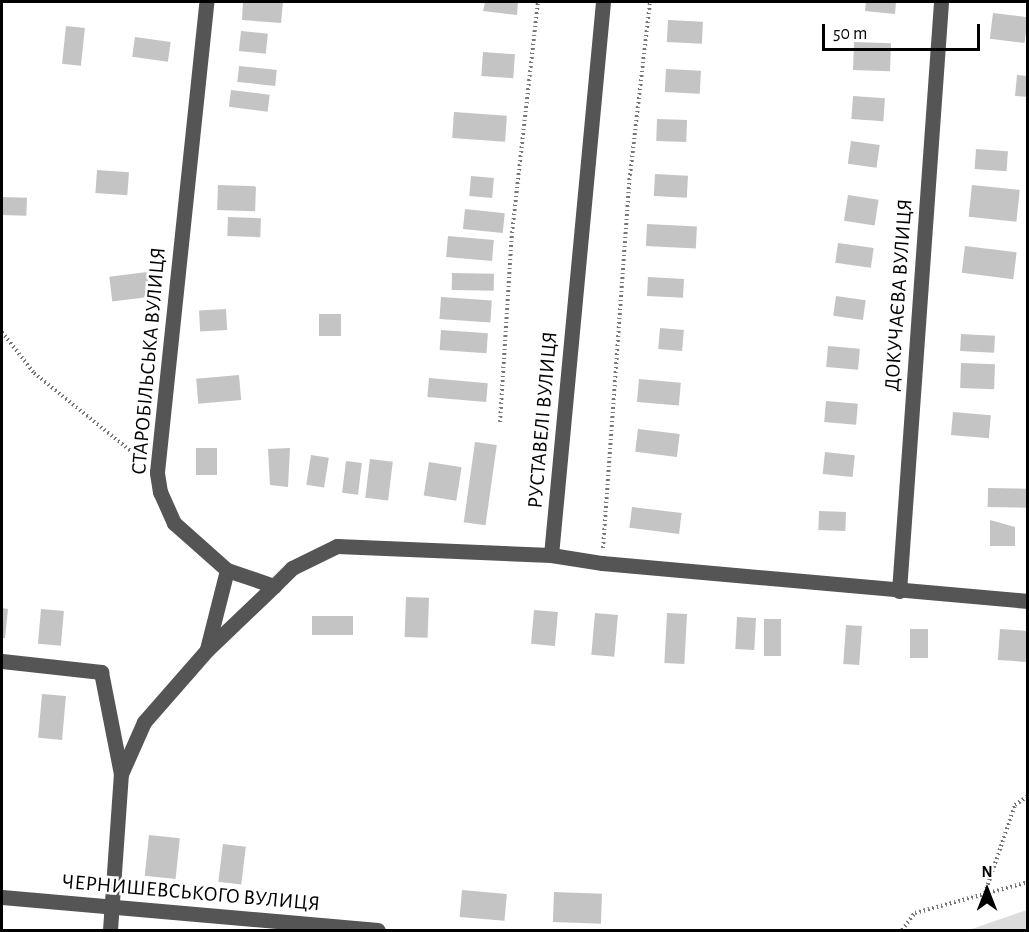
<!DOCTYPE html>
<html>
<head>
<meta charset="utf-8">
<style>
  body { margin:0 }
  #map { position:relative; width:1029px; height:932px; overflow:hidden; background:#fff; font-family:"Alegreya Sans",sans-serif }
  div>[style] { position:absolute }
  .green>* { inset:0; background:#dcdcdc }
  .building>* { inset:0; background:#c4c4c4; transform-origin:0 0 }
  .path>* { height:4px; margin-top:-2px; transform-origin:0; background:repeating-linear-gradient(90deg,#777 0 1.5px,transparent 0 4.5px) }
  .minor>* { height:15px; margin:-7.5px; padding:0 7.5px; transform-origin:7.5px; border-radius:7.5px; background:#555 }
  span { translate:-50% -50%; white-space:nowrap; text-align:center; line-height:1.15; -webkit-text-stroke:5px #fff; paint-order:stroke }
  .street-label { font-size:21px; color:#000 }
  .frame { position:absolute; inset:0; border:3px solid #000; pointer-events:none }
  .north { position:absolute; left:957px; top:860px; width:60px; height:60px; -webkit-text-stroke:4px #fff; paint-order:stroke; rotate:0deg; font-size:16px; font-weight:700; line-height:24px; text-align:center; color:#000 }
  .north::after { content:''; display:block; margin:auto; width:21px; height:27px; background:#000; clip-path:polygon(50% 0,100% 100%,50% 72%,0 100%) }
  .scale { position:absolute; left:822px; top:24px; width:158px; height:27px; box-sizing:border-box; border:3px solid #000; border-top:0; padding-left:8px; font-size:18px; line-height:21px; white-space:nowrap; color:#000; -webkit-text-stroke:4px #fff; paint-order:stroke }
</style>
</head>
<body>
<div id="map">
  <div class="green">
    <div style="clip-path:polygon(1027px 910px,1027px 930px,969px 930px)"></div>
  </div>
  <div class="building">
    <div style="clip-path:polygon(243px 2px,283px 2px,281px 23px,242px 20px)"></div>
    <div style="clip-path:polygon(485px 2px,518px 2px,517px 15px,483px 11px)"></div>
    <div style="clip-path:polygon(866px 2px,896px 2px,895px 14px,865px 11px)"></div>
    <div style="left:993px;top:13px;width:35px;height:26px;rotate:7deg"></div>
    <div style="left:668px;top:20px;width:35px;height:22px;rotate:3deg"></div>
    <div style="left:66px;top:26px;width:19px;height:38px;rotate:6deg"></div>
    <div style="left:241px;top:31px;width:27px;height:20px;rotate:6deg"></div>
    <div style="left:135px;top:37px;width:36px;height:20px;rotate:8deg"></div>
    <div style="left:854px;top:42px;width:37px;height:28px;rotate:2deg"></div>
    <div style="left:483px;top:52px;width:32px;height:24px;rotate:4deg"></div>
    <div style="left:239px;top:66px;width:38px;height:16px;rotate:6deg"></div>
    <div style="left:666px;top:69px;width:35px;height:23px;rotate:3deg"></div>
    <div style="clip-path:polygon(1017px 75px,1028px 76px,1028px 97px,1015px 96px)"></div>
    <div style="left:231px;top:90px;width:39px;height:17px;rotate:7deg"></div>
    <div style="left:853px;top:96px;width:32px;height:23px;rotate:4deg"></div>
    <div style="left:454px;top:112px;width:53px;height:26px;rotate:4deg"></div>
    <div style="left:657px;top:119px;width:30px;height:22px;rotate:2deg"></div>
    <div style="left:851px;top:141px;width:29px;height:23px;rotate:8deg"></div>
    <div style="left:976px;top:149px;width:32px;height:20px;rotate:4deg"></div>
    <div style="left:97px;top:170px;width:32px;height:23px;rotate:4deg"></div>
    <div style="left:655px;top:174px;width:33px;height:22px;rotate:3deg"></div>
    <div style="left:471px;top:176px;width:23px;height:20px;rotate:5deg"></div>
    <div style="left:218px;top:185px;width:38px;height:25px;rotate:2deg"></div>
    <div style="left:972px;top:185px;width:48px;height:32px;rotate:6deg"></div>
    <div style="left:848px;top:195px;width:31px;height:26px;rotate:9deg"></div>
    <div style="left:2px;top:197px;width:25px;height:18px;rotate:2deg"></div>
    <div style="left:465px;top:209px;width:40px;height:20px;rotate:6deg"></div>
    <div style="left:228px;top:217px;width:33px;height:19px;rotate:2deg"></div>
    <div style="left:647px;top:224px;width:50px;height:22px;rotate:3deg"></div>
    <div style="left:448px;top:236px;width:46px;height:21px;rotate:5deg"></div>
    <div style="left:838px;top:243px;width:36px;height:20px;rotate:8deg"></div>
    <div style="left:965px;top:246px;width:52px;height:27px;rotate:7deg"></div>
    <div style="left:147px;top:272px;width:25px;height:38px;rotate:83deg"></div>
    <div style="left:452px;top:273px;width:42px;height:17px;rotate:1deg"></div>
    <div style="left:648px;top:277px;width:36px;height:19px;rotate:3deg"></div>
    <div style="left:836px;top:296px;width:30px;height:20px;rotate:8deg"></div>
    <div style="left:441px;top:297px;width:51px;height:22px;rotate:4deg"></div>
    <div style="left:226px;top:309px;width:21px;height:27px;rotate:87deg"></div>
    <div style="left:319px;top:314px;width:22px;height:22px"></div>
    <div style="left:660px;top:328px;width:24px;height:21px;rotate:5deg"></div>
    <div style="left:441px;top:330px;width:47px;height:20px;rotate:4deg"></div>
    <div style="left:961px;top:334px;width:34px;height:17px;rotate:3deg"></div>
    <div style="left:828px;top:346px;width:32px;height:21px;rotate:5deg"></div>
    <div style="left:961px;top:363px;width:34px;height:25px;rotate:2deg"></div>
    <div style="left:239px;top:375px;width:25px;height:43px;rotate:85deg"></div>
    <div style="left:429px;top:378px;width:59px;height:19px;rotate:5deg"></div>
    <div style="left:639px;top:379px;width:42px;height:23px;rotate:5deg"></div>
    <div style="left:826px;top:401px;width:32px;height:21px;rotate:5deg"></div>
    <div style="left:953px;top:412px;width:38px;height:23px;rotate:5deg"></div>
    <div style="left:638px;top:429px;width:42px;height:23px;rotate:7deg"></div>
    <div style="left:475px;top:442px;width:22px;height:81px;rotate:8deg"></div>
    <div style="left:196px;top:448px;width:21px;height:27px"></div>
    <div style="clip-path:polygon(290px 448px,288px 487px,270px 485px,268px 449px)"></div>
    <div style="left:825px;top:452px;width:30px;height:22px;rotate:6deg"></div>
    <div style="left:311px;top:455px;width:18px;height:30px;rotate:9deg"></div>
    <div style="left:370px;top:459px;width:23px;height:39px;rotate:7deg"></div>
    <div style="left:346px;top:461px;width:16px;height:32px;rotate:7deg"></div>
    <div style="left:429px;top:462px;width:33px;height:34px;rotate:9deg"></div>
    <div style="left:988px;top:488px;width:40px;height:19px;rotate:1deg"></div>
    <div style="left:632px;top:507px;width:50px;height:21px;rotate:7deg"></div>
    <div style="left:819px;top:511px;width:27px;height:19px;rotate:2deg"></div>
    <div style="clip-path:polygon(990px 520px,1015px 527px,1015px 546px,990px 546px)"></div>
    <div style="left:406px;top:597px;width:23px;height:40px;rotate:2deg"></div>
    <div style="clip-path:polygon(2px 608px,8px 609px,5px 638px,2px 638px)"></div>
    <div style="left:41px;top:609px;width:23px;height:35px;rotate:5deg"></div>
    <div style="left:534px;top:610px;width:24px;height:34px;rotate:5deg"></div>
    <div style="left:595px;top:613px;width:23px;height:42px;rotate:5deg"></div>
    <div style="left:667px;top:613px;width:20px;height:50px;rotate:3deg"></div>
    <div style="left:312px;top:616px;width:41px;height:19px"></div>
    <div style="left:737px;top:617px;width:19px;height:32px;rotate:3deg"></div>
    <div style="left:764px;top:619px;width:17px;height:37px"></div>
    <div style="left:846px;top:625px;width:16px;height:39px;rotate:4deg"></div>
    <div style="left:910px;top:629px;width:18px;height:29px"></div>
    <div style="left:1000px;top:629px;width:28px;height:31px;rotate:4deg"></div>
    <div style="left:42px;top:694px;width:24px;height:44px;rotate:5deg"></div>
    <div style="left:149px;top:835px;width:31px;height:41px;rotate:6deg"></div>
    <div style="left:223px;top:844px;width:23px;height:38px;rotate:7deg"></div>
    <div style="left:462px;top:890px;width:45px;height:27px;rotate:5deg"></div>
    <div style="left:554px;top:892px;width:48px;height:30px;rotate:2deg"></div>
  </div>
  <div class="path">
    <div style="left:2px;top:332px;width:52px;rotate:52deg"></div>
    <div style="left:34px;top:373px;width:139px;rotate:38.9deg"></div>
    <div style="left:500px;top:422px;width:189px;rotate:-86.4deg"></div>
    <div style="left:512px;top:233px;width:232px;rotate:-83.6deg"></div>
    <div style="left:603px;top:548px;width:374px;rotate:-85.9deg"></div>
    <div style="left:630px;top:175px;width:174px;rotate:-83.4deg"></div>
    <div style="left:985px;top:893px;width:93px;rotate:-71.2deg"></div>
    <div style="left:1015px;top:805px;width:16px;rotate:-35deg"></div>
    <div style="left:902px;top:930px;width:21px;rotate:-53deg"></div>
    <div style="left:915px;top:913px;width:117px;rotate:-15.3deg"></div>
  </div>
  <div class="minor">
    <div style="left:551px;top:555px;width:52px;rotate:8.9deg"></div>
    <div style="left:602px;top:563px;width:428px;rotate:5.1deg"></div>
    <div style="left:274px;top:586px;width:25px;rotate:-45deg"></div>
    <div style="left:292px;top:568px;width:50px;rotate:-26.1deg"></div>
    <div style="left:337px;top:546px;width:214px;rotate:2.4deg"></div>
    <div style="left:551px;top:555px;width:555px;rotate:-84.63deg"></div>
    <div style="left:899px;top:591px;width:590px;rotate:-85.92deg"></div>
    <div style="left:207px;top:649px;width:81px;rotate:-75.8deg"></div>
    <div style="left:2px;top:661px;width:100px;rotate:6.3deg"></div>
    <div style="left:101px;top:672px;width:104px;rotate:78.9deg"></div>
    <div style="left:2px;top:897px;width:377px;rotate:5deg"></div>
    <div style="left:110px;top:930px;width:156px;rotate:-86deg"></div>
    <div style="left:121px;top:774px;width:57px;rotate:-66.1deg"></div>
    <div style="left:144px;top:722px;width:96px;rotate:-48.8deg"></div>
    <div style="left:207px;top:650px;width:93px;rotate:-43.7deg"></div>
    <div style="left:274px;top:586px;width:50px;rotate:-161.2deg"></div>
    <div style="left:227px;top:570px;width:71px;rotate:-138.4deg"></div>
    <div style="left:174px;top:523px;width:34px;rotate:-114deg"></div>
    <div style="left:160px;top:492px;width:20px;rotate:-99deg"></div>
    <div style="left:157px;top:472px;width:473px;rotate:-84deg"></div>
  </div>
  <div class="street-label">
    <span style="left:899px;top:295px;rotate:-86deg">ДОКУЧАЄВА ВУЛИЦЯ</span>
    <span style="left:149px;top:361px;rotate:-85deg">СТАРОБІЛЬСЬКА ВУЛИЦЯ</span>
    <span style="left:543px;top:420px;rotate:-85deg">РУСТАВЕЛІ ВУЛИЦЯ</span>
    <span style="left:191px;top:893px;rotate:5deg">ЧЕРНИШЕВСЬКОГО ВУЛИЦЯ</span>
  </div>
  <div class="frame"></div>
  <div class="north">N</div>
  <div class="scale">50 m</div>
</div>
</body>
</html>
